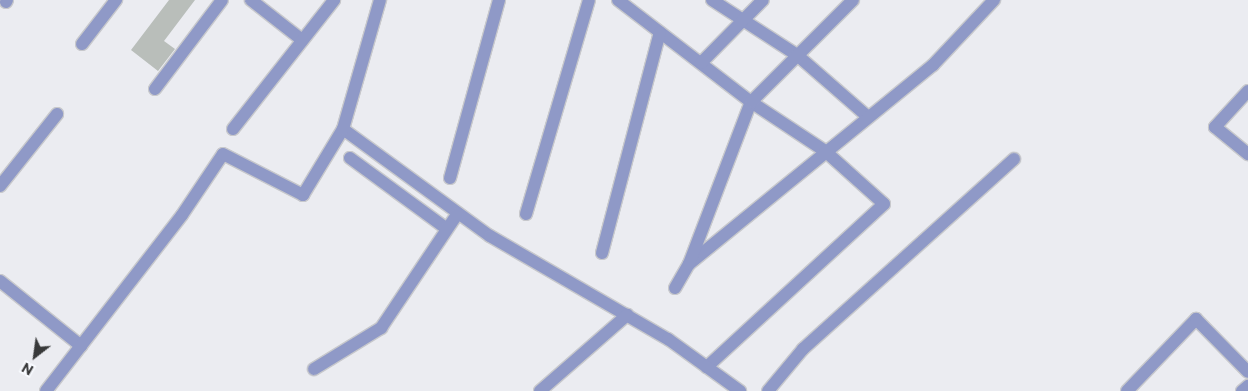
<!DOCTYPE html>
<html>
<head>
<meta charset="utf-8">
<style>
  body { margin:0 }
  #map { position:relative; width:1248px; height:391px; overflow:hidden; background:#ebecf1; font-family:Commissioner,sans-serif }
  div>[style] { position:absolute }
  .building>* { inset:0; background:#b9beba }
  .roads { filter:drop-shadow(1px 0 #c7c8cc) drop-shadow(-1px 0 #c7c8cc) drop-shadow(0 1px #c7c8cc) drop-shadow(0 -1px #c7c8cc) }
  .minor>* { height:12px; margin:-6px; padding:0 6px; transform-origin:6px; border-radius:6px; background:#8f99c7 }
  span { translate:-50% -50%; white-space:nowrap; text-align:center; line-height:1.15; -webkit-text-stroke:4.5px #f8faff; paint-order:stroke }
  .north { position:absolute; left:10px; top:331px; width:50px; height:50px; -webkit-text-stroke:4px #f8faff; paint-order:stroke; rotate:210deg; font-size:14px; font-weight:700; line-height:20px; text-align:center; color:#38393a }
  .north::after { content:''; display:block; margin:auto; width:18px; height:22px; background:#38393a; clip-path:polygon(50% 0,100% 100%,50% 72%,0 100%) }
</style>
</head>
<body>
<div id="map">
  <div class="building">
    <div style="clip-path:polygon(169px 0,195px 0,164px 41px,175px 49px,158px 71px,131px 50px)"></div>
  </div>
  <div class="roads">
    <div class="minor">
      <div style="left:251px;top:0;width:65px;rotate:38.1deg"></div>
      <div style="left:618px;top:0;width:168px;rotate:37.5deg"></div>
      <div style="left:751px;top:102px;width:89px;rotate:33.5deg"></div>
      <div style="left:825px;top:151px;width:79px;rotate:41.9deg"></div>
      <div style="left:884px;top:204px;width:241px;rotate:137.4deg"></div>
      <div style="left:712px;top:0;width:101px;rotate:32.9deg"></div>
      <div style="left:797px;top:55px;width:94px;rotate:41.1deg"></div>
      <div style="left:6px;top:2px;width:2px;rotate:-63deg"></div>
      <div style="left:82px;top:44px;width:56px;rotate:-52.3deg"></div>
      <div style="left:701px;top:63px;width:88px;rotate:-45.5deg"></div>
      <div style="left:155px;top:89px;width:111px;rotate:-53deg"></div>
      <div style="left:1248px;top:91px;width:49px;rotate:132.5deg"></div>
      <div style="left:1215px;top:127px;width:43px;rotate:39.3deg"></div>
      <div style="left:233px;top:129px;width:164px;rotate:-51.9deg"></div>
      <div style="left:343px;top:129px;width:182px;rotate:36.1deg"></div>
      <div style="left:490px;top:236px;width:206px;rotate:30.1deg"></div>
      <div style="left:668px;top:339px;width:89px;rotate:35.8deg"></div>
      <div style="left:350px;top:158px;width:120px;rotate:36.2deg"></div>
      <div style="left:450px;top:178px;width:185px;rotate:-74.6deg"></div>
      <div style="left:0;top:186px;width:92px;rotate:-51.6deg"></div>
      <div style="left:526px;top:214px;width:223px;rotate:-73.6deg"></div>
      <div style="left:602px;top:253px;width:228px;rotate:-75.3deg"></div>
      <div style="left:689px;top:264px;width:315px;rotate:-39.2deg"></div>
      <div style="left:933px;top:65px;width:89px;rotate:-46.8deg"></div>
      <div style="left:0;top:281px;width:104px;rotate:38.7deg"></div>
      <div style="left:675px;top:288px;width:28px;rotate:-60deg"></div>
      <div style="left:689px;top:264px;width:173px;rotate:-69.1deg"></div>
      <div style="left:751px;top:102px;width:144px;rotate:-45deg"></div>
      <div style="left:314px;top:369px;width:79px;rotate:-31.5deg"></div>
      <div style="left:381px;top:328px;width:138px;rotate:-56.2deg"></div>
      <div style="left:46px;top:391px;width:222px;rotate:-52.3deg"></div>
      <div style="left:182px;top:215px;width:73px;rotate:-56.1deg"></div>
      <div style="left:223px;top:154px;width:90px;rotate:27.1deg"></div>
      <div style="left:303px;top:195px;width:77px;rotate:-58.8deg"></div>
      <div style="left:343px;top:129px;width:134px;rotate:-74deg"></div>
      <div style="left:540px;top:391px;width:116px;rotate:-41.1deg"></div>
      <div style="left:768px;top:391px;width:55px;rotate:-50.2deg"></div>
      <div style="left:803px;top:349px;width:284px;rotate:-42deg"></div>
      <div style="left:1127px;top:391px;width:100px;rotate:-46.2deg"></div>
      <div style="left:1196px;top:319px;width:74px;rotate:45.5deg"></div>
      <div style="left:1242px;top:391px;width:8px;rotate:-40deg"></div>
    </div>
  </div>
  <div class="north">N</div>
</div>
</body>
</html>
